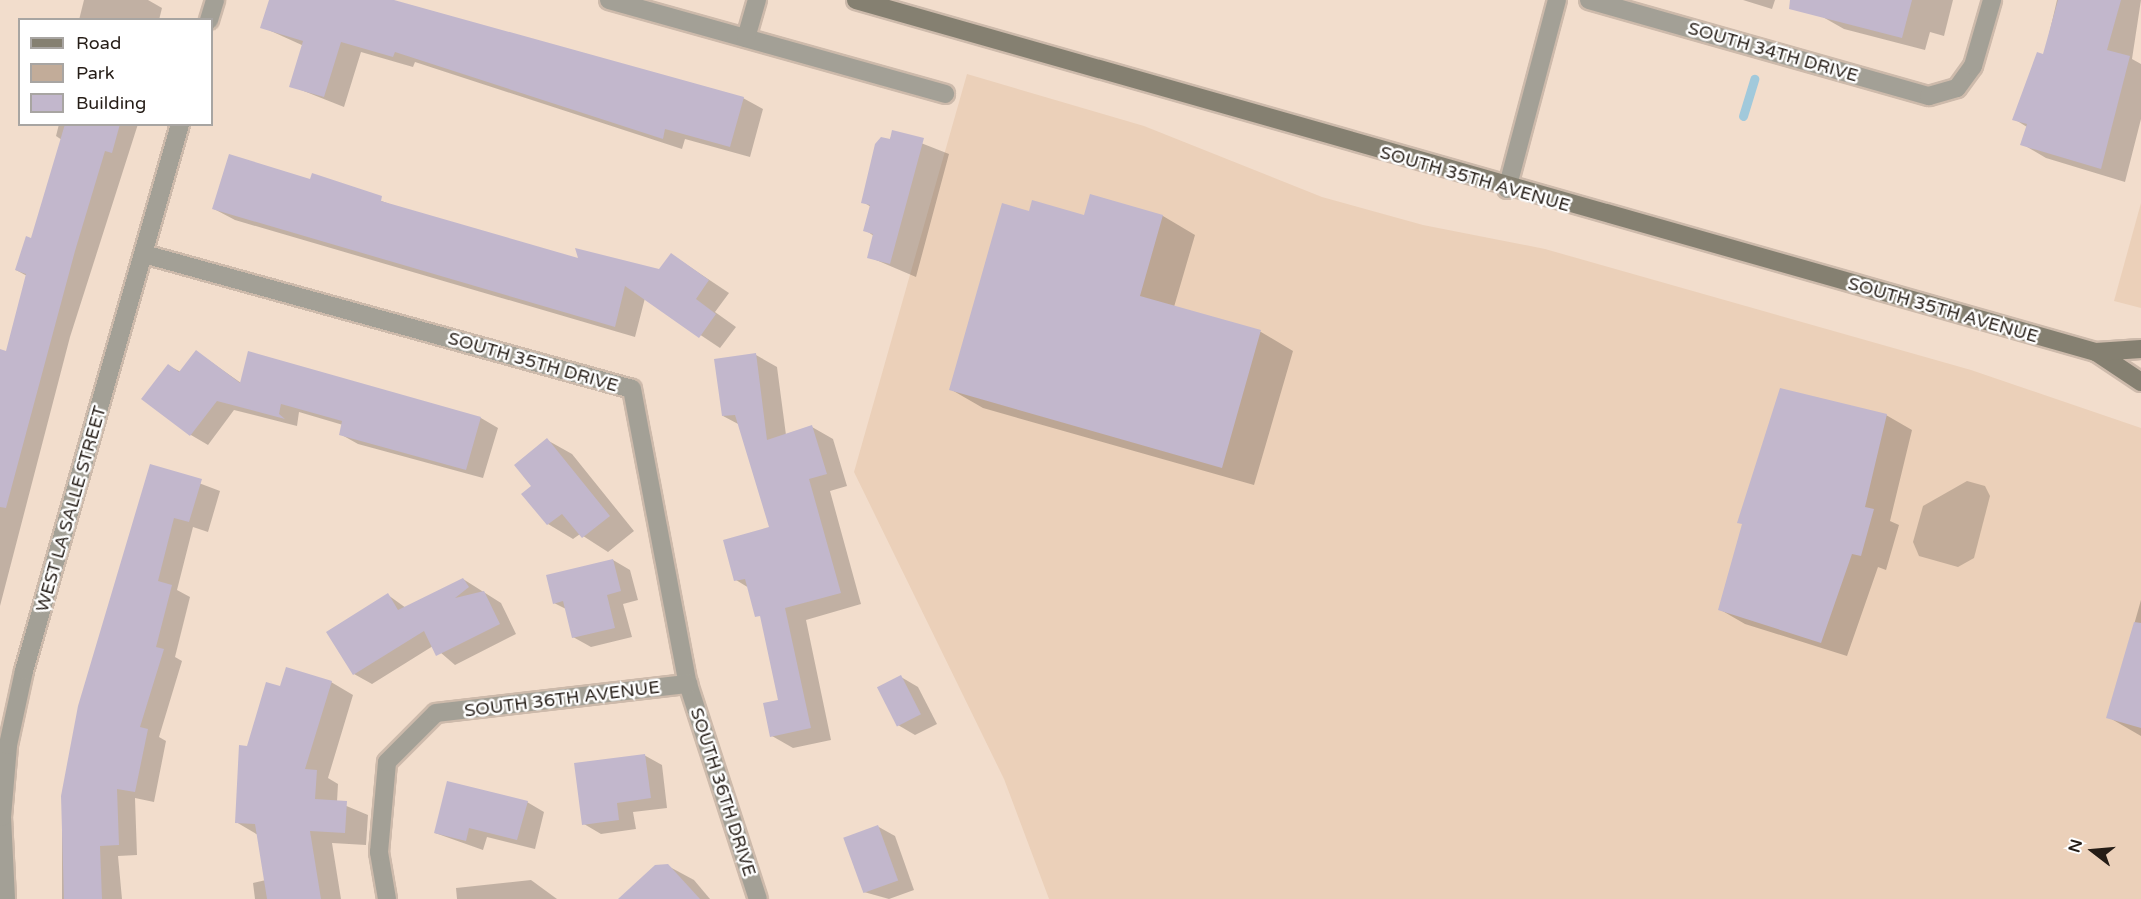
<!DOCTYPE html>
<html>
<head>
<meta charset="utf-8">
<style>
  body { margin:0 }
  #map { position:relative; width:2141px; height:899px; overflow:hidden; background:#f2ddcc; font-family:"Varela Round",sans-serif }
  div>[style] { position:absolute }
  .built>* { inset:0; background:#ebd0b9 }
  .green>* { inset:0; background:#c2ac99 }
  .shadow>* { inset:0; background:#0003 }
  .stream>* { height:9px; margin:-4.5px; padding:0 4.5px; transform-origin:4.5px; border-radius:4.5px; background:#a1c9db }
  .building>* { inset:0; background:#c2b7cc; transform-origin:0 0 }
  .roads { filter:drop-shadow(2px 0 #cdbaab) drop-shadow(-2px 0 #cdbaab) drop-shadow(0 2px #cdbaab) drop-shadow(0 -2px #cdbaab) }
  .street>* { height:18px; margin:-9px; padding:0 9px; transform-origin:9px; border-radius:9px; background:#a3a096 }
  .secondary>* { height:18px; margin:-9px; padding:0 9px; transform-origin:9px; border-radius:9px; background:#858071 }
  span { translate:-50% -50%; white-space:nowrap; text-align:center; line-height:1.15; -webkit-text-stroke:5px #fff; paint-order:stroke }
  .street-label { font-size:18px; color:#251d17 }
  .legend { position:absolute; left:18px; top:18px; width:195px; height:108px; box-sizing:border-box; background:#fff; border:2px solid #a8a5a2; margin:0; padding:8px 10px; list-style:none; font-size:18px; color:#251d17 }
  .legend li { display:flex; align-items:center; gap:12px; height:30px }
  .legend b { width:30px; border:2px solid #a8a5a2 }
  .north { position:absolute; left:2063px; top:821px; width:60px; height:60px; -webkit-text-stroke:4px #fff; paint-order:stroke; rotate:286deg; font-size:16px; font-weight:700; line-height:24px; text-align:center; color:#251d17 }
  .north::after { content:''; display:block; margin:auto; width:21px; height:27px; background:#251d17; clip-path:polygon(50% 0,100% 100%,50% 72%,0 100%) }
</style>
</head>
<body>
<div id="map">
  <div class="built">
    <div style="clip-path:polygon(967px 74px,1144px 126px,1322px 197px,1423px 225px,1545px 249px,1971px 370px,2141px 428px,2141px 899px,1049px 899px,1004px 779px,854px 472px)"></div>
    <div style="clip-path:polygon(2141px 203px,2141px 308px,2114px 301px)"></div>
  </div>
  <div class="green">
    <div style="clip-path:polygon(1967px 481px,1985px 486px,1990px 496px,1974px 558px,1958px 567px,1919px 556px,1913px 542px,1923px 506px)"></div>
  </div>
  <div class="shadow">
    <div style="clip-path:polygon(84px 0,148px 0,162px 8px,159px 20px,79px 20px)"></div>
    <div style="clip-path:polygon(270px 0,388px 0,743px 98px,763px 109px,750px 157px,685px 139px,682px 149px,415px 62px,413px 67px,361px 52px,344px 107px,291px 86px,304px 46px,262px 27px)"></div>
    <div style="clip-path:polygon(1743px 0,1775px 0,1772px 9px)"></div>
    <div style="clip-path:polygon(1825px 0,1953px 0,1944px 36px,1930px 32px,1925px 50px,1844px 29px,1821px 16px)"></div>
    <div style="clip-path:polygon(2057px 0,2141px 0,2132px 59px,2141px 64px,2141px 119px,2125px 182px,2046px 158px,2022px 144px,2027px 127px,2014px 119px,2044px 56px)"></div>
    <div style="clip-path:polygon(59px 124px,138px 124px,70px 337px,0 606px,0 351px,7px 353px,27px 276px,16px 270px,32px 239px,62px 140px,56px 136px)"></div>
    <div style="clip-path:polygon(893px 132px,949px 154px,916px 277px,869px 257px,874px 236px,865px 230px,871px 207px,863px 202px)"></div>
    <div style="clip-path:polygon(313px 175px,400px 208px,580px 260px,660px 271px,672px 255px,729px 293px,715px 312px,736px 327px,720px 348px,645px 298px,635px 337px,235px 220px,214px 209px,311px 181px)"></div>
    <div style="clip-path:polygon(1091px 195px,1163px 216px,1195px 235px,1174px 307px,1261px 332px,1293px 351px,1254px 485px,983px 408px,950px 389px,1030px 213px,1085px 217px)"></div>
    <div style="clip-path:polygon(197px 352px,241px 383px,481px 418px,498px 428px,483px 478px,358px 444px,340px 434px,343px 425px,299px 412px,297px 426px,234px 410px,208px 445px,191px 435px,169px 366px,181px 372px)"></div>
    <div style="clip-path:polygon(756px 355px,777px 367px,786px 435px,812px 427px,833px 439px,847px 486px,830px 491px,861px 604px,806px 620px,831px 740px,793px 748px,772px 736px,780px 701px,763px 619px,749px 588px,736px 580px,771px 528px,740px 425px,723px 416px)"></div>
    <div style="clip-path:polygon(1886px 415px,1912px 430px,1890px 521px,1899px 525px,1886px 570px,1878px 567px,1847px 656px,1745px 624px,1719px 609px,1743px 525px)"></div>
    <div style="clip-path:polygon(547px 440px,572px 454px,634px 531px,608px 552px,580px 534px,573px 539px,548px 524px,533px 486px)"></div>
    <div style="clip-path:polygon(151px 465px,220px 491px,208px 532px,193px 527px,177px 590px,190px 597px,175px 657px,182px 661px,159px 737px,166px 741px,154px 802px,135px 798px,137px 855px,118px 856px,122px 899px,62px 899px,62px 796px)"></div>
    <div style="clip-path:polygon(613px 560px,630px 570px,638px 600px,623px 604px,632px 637px,591px 647px,573px 637px,566px 609px,554px 603px)"></div>
    <div style="clip-path:polygon(463px 579px,501px 603px,516px 634px,455px 665px,433px 646px,372px 684px,354px 674px,328px 632px,388px 595px,406px 608px)"></div>
    <div style="clip-path:polygon(2141px 600px,2141px 736px,2108px 717px)"></div>
    <div style="clip-path:polygon(901px 677px,918px 687px,937px 724px,915px 735px,898px 725px)"></div>
    <div style="clip-path:polygon(331px 682px,353px 695px,328px 778px,338px 784px,337px 802px,368px 815px,366px 845px,332px 843px,341px 899px,255px 899px,253px 883px,266px 880px,258px 835px,236px 822px,248px 747px,281px 688px)"></div>
    <div style="clip-path:polygon(644px 755px,662px 765px,667px 808px,633px 812px,636px 829px,601px 834px,584px 824px)"></div>
    <div style="clip-path:polygon(527px 802px,544px 812px,535px 849px,487px 837px,483px 850px,435px 833px)"></div>
    <div style="clip-path:polygon(877px 826px,895px 836px,914px 890px,889px 899px,864px 892px)"></div>
    <div style="clip-path:polygon(668px 866px,694px 880px,710px 899px,621px 899px)"></div>
    <div style="clip-path:polygon(531px 880px,557px 899px,457px 899px,456px 888px)"></div>
  </div>
  <div class="stream">
    <div style="left:1743px;top:116px;width:39px;rotate:-73deg"></div>
  </div>
  <div class="building">
    <div style="clip-path:polygon(269px 0,394px 0,744px 97px,730px 147px,665px 129px,663px 139px,395px 52px,393px 57px,341px 42px,324px 97px,289px 87px,303px 41px,260px 28px)"></div>
    <div style="clip-path:polygon(1790px 0,1912px 0,1902px 38px,1789px 9px)"></div>
    <div style="clip-path:polygon(2058px 0,2121px 0,2107px 50px,2130px 56px,2101px 169px,2020px 145px,2027px 124px,2012px 120px,2037px 52px,2043px 54px)"></div>
    <div style="clip-path:polygon(65px 124px,120px 124px,112px 153px,105px 151px,75px 251px,6px 508px,0 507px,0 349px,6px 351px,26px 274px,15px 270px,26px 236px,31px 238px)"></div>
    <div style="clip-path:polygon(892px 130px,924px 138px,890px 264px,867px 258px,873px 234px,863px 231px,870px 205px,861px 203px,875px 144px,881px 137px,890px 139px)"></div>
    <div style="clip-path:polygon(229px 154px,310px 179px,312px 173px,382px 196px,381px 201px,578px 258px,575px 248px,659px 269px,671px 253px,709px 280px,696px 299px,716px 314px,699px 338px,625px 286px,615px 327px,212px 209px)"></div>
    <div style="clip-path:polygon(1090px 194px,1163px 215px,1140px 296px,1261px 330px,1222px 468px,949px 390px,1002px 203px,1029px 211px,1032px 200px,1084px 215px)"></div>
    <div style="clip-path:polygon(196px 350px,240px 383px,248px 351px,481px 417px,466px 470px,339px 435px,342px 421px,281px 404px,279px 414px,285px 419px,217px 401px,190px 436px,141px 399px,168px 364px,179px 372px)"></div>
    <div style="clip-path:polygon(756px 353px,767px 440px,812px 425px,827px 474px,809px 479px,841px 593px,785px 608px,811px 728px,770px 737px,763px 703px,778px 700px,760px 616px,755px 617px,745px 579px,734px 581px,723px 540px,769px 527px,735px 415px,722px 416px,714px 359px)"></div>
    <div style="clip-path:polygon(1780px 388px,1887px 414px,1865px 507px,1874px 509px,1861px 556px,1852px 554px,1821px 643px,1718px 610px,1742px 524px,1737px 523px)"></div>
    <div style="clip-path:polygon(547px 438px,610px 516px,582px 538px,562px 514px,547px 525px,521px 494px,531px 486px,514px 465px)"></div>
    <div style="clip-path:polygon(150px 464px,202px 479px,189px 522px,174px 518px,158px 581px,172px 585px,156px 647px,164px 649px,140px 727px,148px 729px,135px 792px,117px 789px,119px 845px,100px 846px,102px 899px,64px 899px,61px 796px,78px 706px)"></div>
    <div style="clip-path:polygon(613px 559px,621px 591px,607px 595px,615px 628px,572px 638px,563px 601px,553px 604px,546px 575px)"></div>
    <div style="clip-path:polygon(463px 578px,469px 587px,455px 598px,484px 591px,500px 624px,436px 656px,424px 631px,353px 675px,326px 632px,388px 593px,398px 610px)"></div>
    <div style="clip-path:polygon(2134px 622px,2141px 623px,2141px 728px,2106px 718px)"></div>
    <div style="clip-path:polygon(286px 667px,332px 681px,305px 769px,317px 770px,315px 799px,347px 801px,345px 833px,310px 831px,321px 899px,267px 899px,255px 824px,235px 823px,239px 745px,247px 746px,266px 682px,280px 686px)"></div>
    <div style="left:901px;top:675px;width:44px;height:27px;rotate:63deg"></div>
    <div style="clip-path:polygon(645px 754px,651px 798px,617px 803px,619px 820px,582px 825px,574px 763px)"></div>
    <div style="clip-path:polygon(447px 781px,528px 801px,517px 840px,469px 828px,466px 841px,434px 833px)"></div>
    <div style="left:878px;top:825px;width:59px;height:37px;rotate:70deg"></div>
    <div style="clip-path:polygon(668px 864px,700px 899px,618px 899px,655px 865px)"></div>
  </div>
  <div class="roads">
    <div class="street">
      <div style="left:609px;top:0;width:349px;rotate:15.6deg"></div>
      <div style="left:1589px;top:0;width:353px;rotate:15.8deg"></div>
      <div style="left:1929px;top:96px;width:29px;rotate:-16deg"></div>
      <div style="left:1957px;top:88px;width:27px;rotate:-54deg"></div>
      <div style="left:1973px;top:66px;width:69px;rotate:-73.9deg"></div>
      <div style="left:209px;top:20px;width:21px;rotate:-73deg"></div>
      <div style="left:746px;top:38px;width:40px;rotate:-74deg"></div>
      <div style="left:1507px;top:189px;width:196px;rotate:-75.2deg"></div>
      <div style="left:144px;top:254px;width:506px;rotate:15.46deg"></div>
      <div style="left:632px;top:389px;width:300px;rotate:79.3deg"></div>
      <div style="left:688px;top:684px;width:226px;rotate:72deg"></div>
      <div style="left:6px;top:899px;width:82px;rotate:-92.8deg"></div>
      <div style="left:2px;top:817px;width:72px;rotate:-85.2deg"></div>
      <div style="left:8px;top:745px;width:76px;rotate:-77.8deg"></div>
      <div style="left:24px;top:671px;width:569px;rotate:-74.08deg"></div>
      <div style="left:387px;top:899px;width:48px;rotate:-99.7deg"></div>
      <div style="left:379px;top:852px;width:90px;rotate:-84.9deg"></div>
      <div style="left:387px;top:762px;width:69px;rotate:-45deg"></div>
      <div style="left:436px;top:713px;width:254px;rotate:-6.6deg"></div>
    </div>
    <div class="secondary">
      <div style="left:856px;top:0;width:1289px;rotate:15.85deg"></div>
      <div style="left:2096px;top:352px;width:54px;rotate:33.7deg"></div>
      <div style="left:2096px;top:352px;width:45px;rotate:-3.8deg"></div>
    </div>
  </div>
  <div class="street-label">
    <span style="left:1773px;top:52px;rotate:16deg">SOUTH 34TH DRIVE</span>
    <span style="left:1475px;top:179px;rotate:16deg">SOUTH 35TH AVENUE</span>
    <span style="left:1943px;top:310px;rotate:16deg">SOUTH 35TH AVENUE</span>
    <span style="left:533px;top:362px;rotate:16deg">SOUTH 35TH DRIVE</span>
    <span style="left:71px;top:509px;rotate:-74deg">WEST LA SALLE STREET</span>
    <span style="left:562px;top:699px;rotate:-7deg">SOUTH 36TH AVENUE</span>
    <span style="left:723px;top:792px;rotate:72deg">SOUTH 36TH DRIVE</span>
  </div>
  <ul class="legend">
  <li><b style="height:8px;background:#858071"></b>Road</li>
  <li><b style="height:16px;background:#c2ac99"></b>Park</li>
  <li><b style="height:16px;background:#c2b7cc"></b>Building</li>
  </ul>
  <div class="north">N</div>
</div>
</body>
</html>
